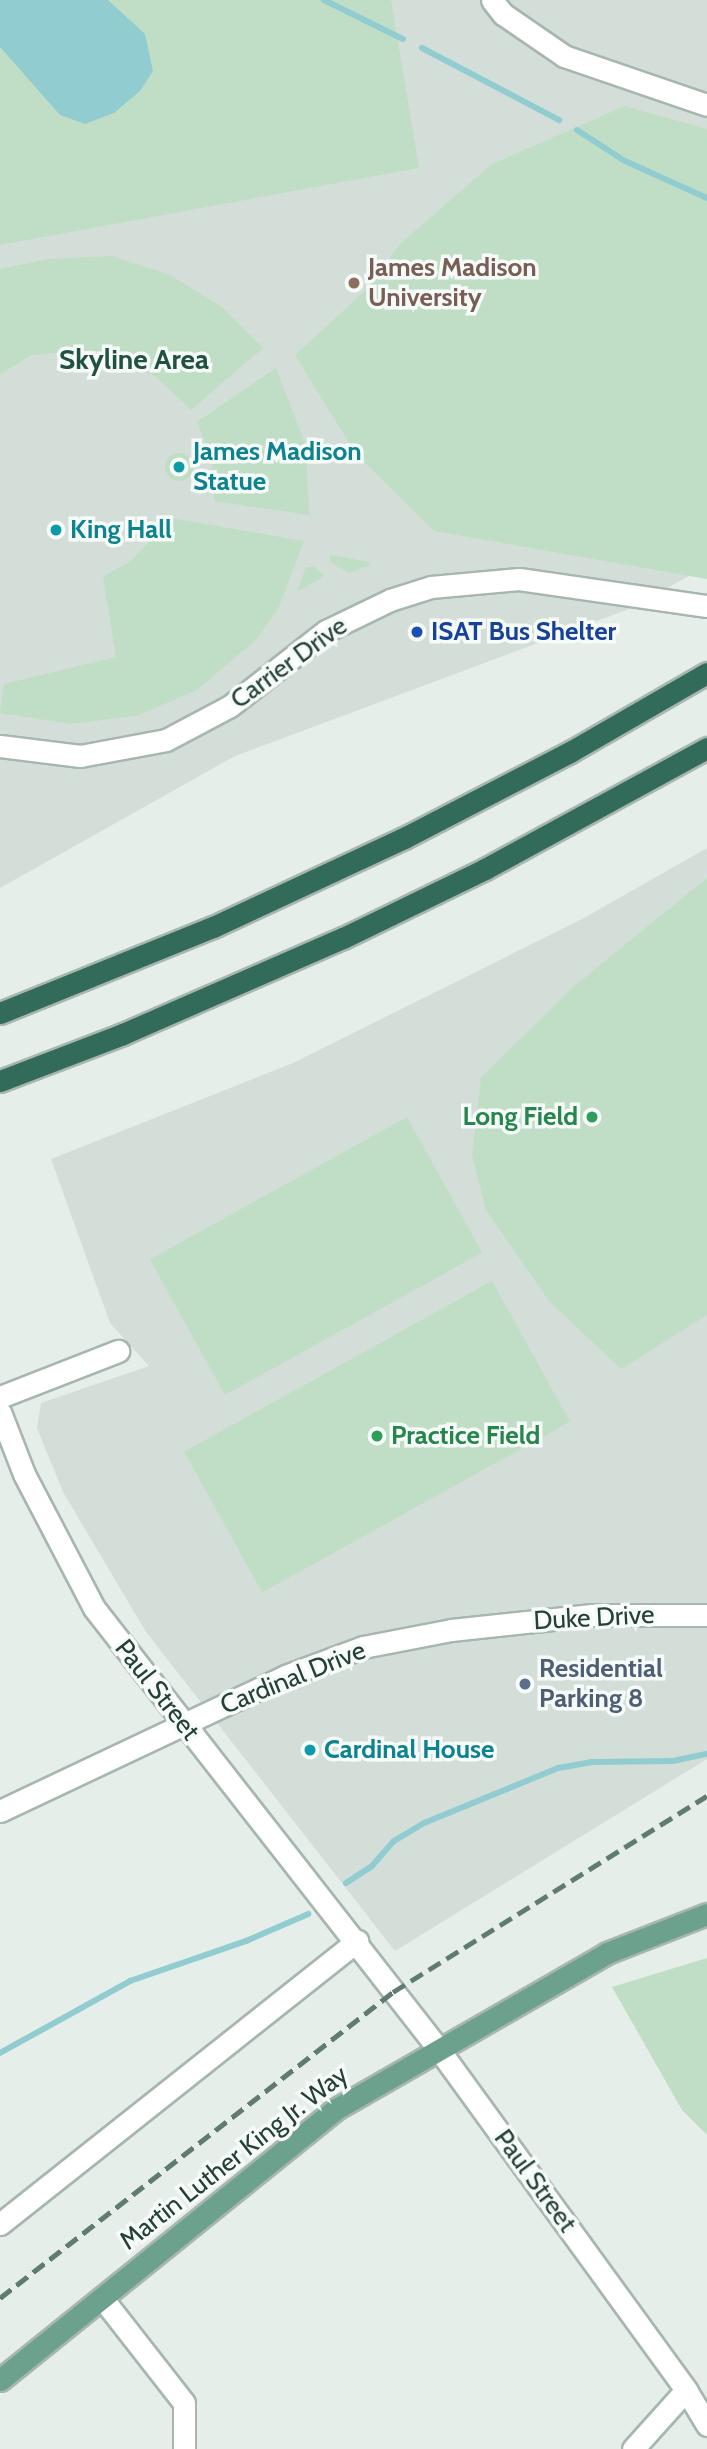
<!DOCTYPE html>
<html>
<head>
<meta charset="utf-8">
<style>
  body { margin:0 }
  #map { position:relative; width:707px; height:2449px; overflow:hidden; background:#e6eee9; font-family:Cabin,sans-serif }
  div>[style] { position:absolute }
  .built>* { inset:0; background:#d4ded8 }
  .green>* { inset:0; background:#c0dec5; transform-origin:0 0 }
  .round { border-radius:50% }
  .water>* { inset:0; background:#91cdd0 }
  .stream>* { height:6px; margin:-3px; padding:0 3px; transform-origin:3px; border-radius:3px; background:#91cdd0 }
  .roads { filter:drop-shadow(2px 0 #a8b6b0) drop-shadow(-2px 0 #a8b6b0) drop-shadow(0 2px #a8b6b0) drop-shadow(0 -2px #a8b6b0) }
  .minor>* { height:21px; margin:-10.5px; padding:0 10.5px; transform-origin:10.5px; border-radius:10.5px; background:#fff }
  .major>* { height:21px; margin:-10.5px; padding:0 10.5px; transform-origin:10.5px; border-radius:10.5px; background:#6ca18e }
  .highway>* { height:21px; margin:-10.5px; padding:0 10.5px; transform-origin:10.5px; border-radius:10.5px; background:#326b59 }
  .rail>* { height:5px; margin-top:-2.5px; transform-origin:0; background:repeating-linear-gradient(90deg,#607b71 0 14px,transparent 0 21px) }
  .dots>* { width:19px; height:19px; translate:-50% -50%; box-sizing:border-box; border:4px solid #f6faf8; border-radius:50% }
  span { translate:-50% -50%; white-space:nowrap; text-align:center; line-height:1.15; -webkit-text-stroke:7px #f6faf8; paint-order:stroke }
  .education-label { font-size:26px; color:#785e54; font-weight:700 }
  .left { translate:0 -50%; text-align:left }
  .culture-label { font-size:26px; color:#0d838f; font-weight:700 }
  .transit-label { font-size:26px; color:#164399; font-weight:700 }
  .street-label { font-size:26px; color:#254036 }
  .leisure-label { font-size:26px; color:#27864d; font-weight:700 }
  .right { translate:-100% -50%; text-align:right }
  .service-label { font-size:26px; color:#4e5e75; font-weight:700 }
  .neighbourhood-label { font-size:28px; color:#215141; font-weight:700 }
</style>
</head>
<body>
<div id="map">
  <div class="built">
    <div style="clip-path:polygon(0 0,707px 0,707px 566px,629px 609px,235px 756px,0 888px)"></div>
    <div style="clip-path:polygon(707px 848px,707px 1759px,395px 1951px,146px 1632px,63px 1492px,37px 1428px,41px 1403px,149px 1366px,110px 1323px,51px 1159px,293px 1063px,582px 919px)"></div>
  </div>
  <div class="green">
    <div style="clip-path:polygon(0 0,391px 0,419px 168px,0 245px)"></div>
    <div style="clip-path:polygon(625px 106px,707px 129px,707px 579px,434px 531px,356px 454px,295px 355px,366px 290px,401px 243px,492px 164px)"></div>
    <div style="clip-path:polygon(112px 256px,170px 275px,223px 308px,263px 348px,191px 410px,155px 376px,93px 350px,32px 355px,0 374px,0 269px,48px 259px)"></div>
    <div style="clip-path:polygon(276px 368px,306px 446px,309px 515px,214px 501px,212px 460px,197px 422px)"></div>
    <div class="round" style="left:165px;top:453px;width:28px;height:28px"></div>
    <div style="clip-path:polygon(165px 517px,304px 541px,279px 607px,256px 640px,197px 690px,136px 716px,71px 724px,0 713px,4px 684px,116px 657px,103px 577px,132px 560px,159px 531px)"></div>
    <div style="clip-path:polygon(330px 555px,370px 562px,371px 565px,349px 573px,330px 562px)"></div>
    <div style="clip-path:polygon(306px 567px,315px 567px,324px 576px,297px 592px)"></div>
    <div style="clip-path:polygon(707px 878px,707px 1315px,621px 1369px,549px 1301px,486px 1210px,472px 1155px,481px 1078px,573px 987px)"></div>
    <div style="left:407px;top:1117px;width:155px;height:294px;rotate:61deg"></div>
    <div style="left:492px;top:1281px;width:161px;height:352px;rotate:61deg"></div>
    <div style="clip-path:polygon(707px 1958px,707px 2135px,682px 2110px,612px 1987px)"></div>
  </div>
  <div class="water">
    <div style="clip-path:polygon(0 0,108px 0,145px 34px,153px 71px,140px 91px,114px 113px,85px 124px,60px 115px,0 47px)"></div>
  </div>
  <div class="stream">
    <div style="left:324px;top:0;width:88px;rotate:26.3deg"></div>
    <div style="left:422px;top:48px;width:155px;rotate:27.7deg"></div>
    <div style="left:577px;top:130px;width:57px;rotate:32.9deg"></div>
    <div style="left:625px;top:161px;width:90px;rotate:24.3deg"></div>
    <div style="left:346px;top:1883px;width:31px;rotate:-33deg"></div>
    <div style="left:372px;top:1866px;width:33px;rotate:-49deg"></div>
    <div style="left:394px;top:1841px;width:35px;rotate:-31deg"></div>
    <div style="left:424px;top:1823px;width:145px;rotate:-22.3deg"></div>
    <div style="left:558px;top:1768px;width:35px;rotate:-10deg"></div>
    <div style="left:592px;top:1762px;width:81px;rotate:-0.7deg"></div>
    <div style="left:673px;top:1761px;width:35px;rotate:-12deg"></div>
    <div style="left:0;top:2053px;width:149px;rotate:-29deg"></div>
    <div style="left:130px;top:1981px;width:123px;rotate:-19deg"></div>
    <div style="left:246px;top:1941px;width:68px;rotate:-23.5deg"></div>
  </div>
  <div class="roads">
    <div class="minor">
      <div style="left:492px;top:0;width:18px;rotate:52deg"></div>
      <div style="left:503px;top:14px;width:74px;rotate:34.5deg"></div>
      <div style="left:564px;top:56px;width:151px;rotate:18.9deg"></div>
      <div style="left:0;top:746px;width:81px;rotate:7.1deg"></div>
      <div style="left:80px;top:756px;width:87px;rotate:-10.5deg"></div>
      <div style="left:166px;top:740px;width:72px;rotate:-28deg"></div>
      <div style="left:230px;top:706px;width:122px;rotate:-38deg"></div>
      <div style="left:326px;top:631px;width:71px;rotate:-25.8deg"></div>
      <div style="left:390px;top:600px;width:43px;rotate:-17.6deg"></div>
      <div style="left:431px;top:587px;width:88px;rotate:-5.2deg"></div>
      <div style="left:519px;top:579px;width:190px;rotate:8.2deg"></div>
      <div style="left:0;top:1397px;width:127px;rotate:-21.3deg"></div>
      <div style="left:0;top:1412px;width:66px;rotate:68.8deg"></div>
      <div style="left:24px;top:1474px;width:151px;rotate:62.4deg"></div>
      <div style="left:94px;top:1608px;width:557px;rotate:52deg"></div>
      <div style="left:437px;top:2047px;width:424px;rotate:54deg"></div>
      <div style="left:686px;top:2390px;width:41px;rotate:59deg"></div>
      <div style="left:0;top:1811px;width:315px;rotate:-25.3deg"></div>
      <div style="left:285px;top:1676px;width:83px;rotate:-20.4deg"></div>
      <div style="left:363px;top:1647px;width:90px;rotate:-10.9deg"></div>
      <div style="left:451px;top:1630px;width:142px;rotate:-6.1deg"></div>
      <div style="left:592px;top:1615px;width:115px"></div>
      <div style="left:0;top:2224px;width:456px;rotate:-38.4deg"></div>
      <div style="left:102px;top:2298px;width:133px;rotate:52deg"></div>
      <div style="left:184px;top:2403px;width:46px;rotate:90deg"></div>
      <div style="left:633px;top:2449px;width:79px;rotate:-48.1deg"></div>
    </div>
    <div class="major">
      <div style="left:0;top:2380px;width:432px;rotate:-38.9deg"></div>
      <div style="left:336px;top:2109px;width:313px;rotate:-29.9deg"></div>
      <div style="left:607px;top:1953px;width:107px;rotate:-21.3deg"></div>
    </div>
    <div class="highway">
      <div style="left:0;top:1013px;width:230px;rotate:-22deg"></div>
      <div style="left:213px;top:927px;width:211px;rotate:-25deg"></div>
      <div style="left:404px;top:838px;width:187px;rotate:-27.4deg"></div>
      <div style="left:570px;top:752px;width:158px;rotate:-30deg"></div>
      <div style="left:0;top:1081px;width:132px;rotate:-20.9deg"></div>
      <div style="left:123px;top:1034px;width:240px;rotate:-23.6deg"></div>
      <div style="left:343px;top:938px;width:158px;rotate:-25.9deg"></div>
      <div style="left:485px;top:869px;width:253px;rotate:-28.6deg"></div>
    </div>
  </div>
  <div class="rail">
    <div style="left:0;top:2298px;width:498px;rotate:-37.9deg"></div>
    <div style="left:393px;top:1992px;width:370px;rotate:-32deg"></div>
  </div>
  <div class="dots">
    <div style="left:354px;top:283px;background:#8d6e63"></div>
    <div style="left:179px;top:467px;background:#0f9aa8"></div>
    <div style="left:56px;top:530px;background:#0f9aa8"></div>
    <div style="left:417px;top:632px;background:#1a4fb4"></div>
    <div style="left:592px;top:1117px;background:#2e9e5b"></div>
    <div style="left:377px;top:1436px;background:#2e9e5b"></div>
    <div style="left:525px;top:1684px;background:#5c6f8a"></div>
    <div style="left:310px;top:1750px;background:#0f9aa8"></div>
  </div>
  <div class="education-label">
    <span class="left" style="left:368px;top:283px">James Madison<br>University</span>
  </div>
  <div class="culture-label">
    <span class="left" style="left:193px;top:467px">James Madison<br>Statue</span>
    <span class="left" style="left:70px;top:530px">King Hall</span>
    <span class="left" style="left:324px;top:1750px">Cardinal House</span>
  </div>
  <div class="transit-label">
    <span class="left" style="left:431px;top:632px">ISAT Bus Shelter</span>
  </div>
  <div class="street-label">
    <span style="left:289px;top:663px;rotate:-36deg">Carrier Drive</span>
    <span style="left:594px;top:1618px;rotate:-3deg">Duke Drive</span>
    <span style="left:293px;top:1678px;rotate:-22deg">Cardinal Drive</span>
    <span style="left:157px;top:1690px;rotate:52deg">Paul Street</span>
    <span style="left:234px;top:2158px;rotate:-38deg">Martin Luther King Jr. Way</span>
    <span style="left:535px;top:2181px;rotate:54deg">Paul Street</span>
  </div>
  <div class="leisure-label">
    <span class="right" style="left:578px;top:1117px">Long Field</span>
    <span class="left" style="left:391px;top:1436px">Practice Field</span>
  </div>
  <div class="service-label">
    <span class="left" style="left:539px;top:1684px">Residential<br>Parking 8</span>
  </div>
  <div class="neighbourhood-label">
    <span style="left:134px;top:359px">Skyline Area</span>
  </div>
</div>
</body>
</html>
